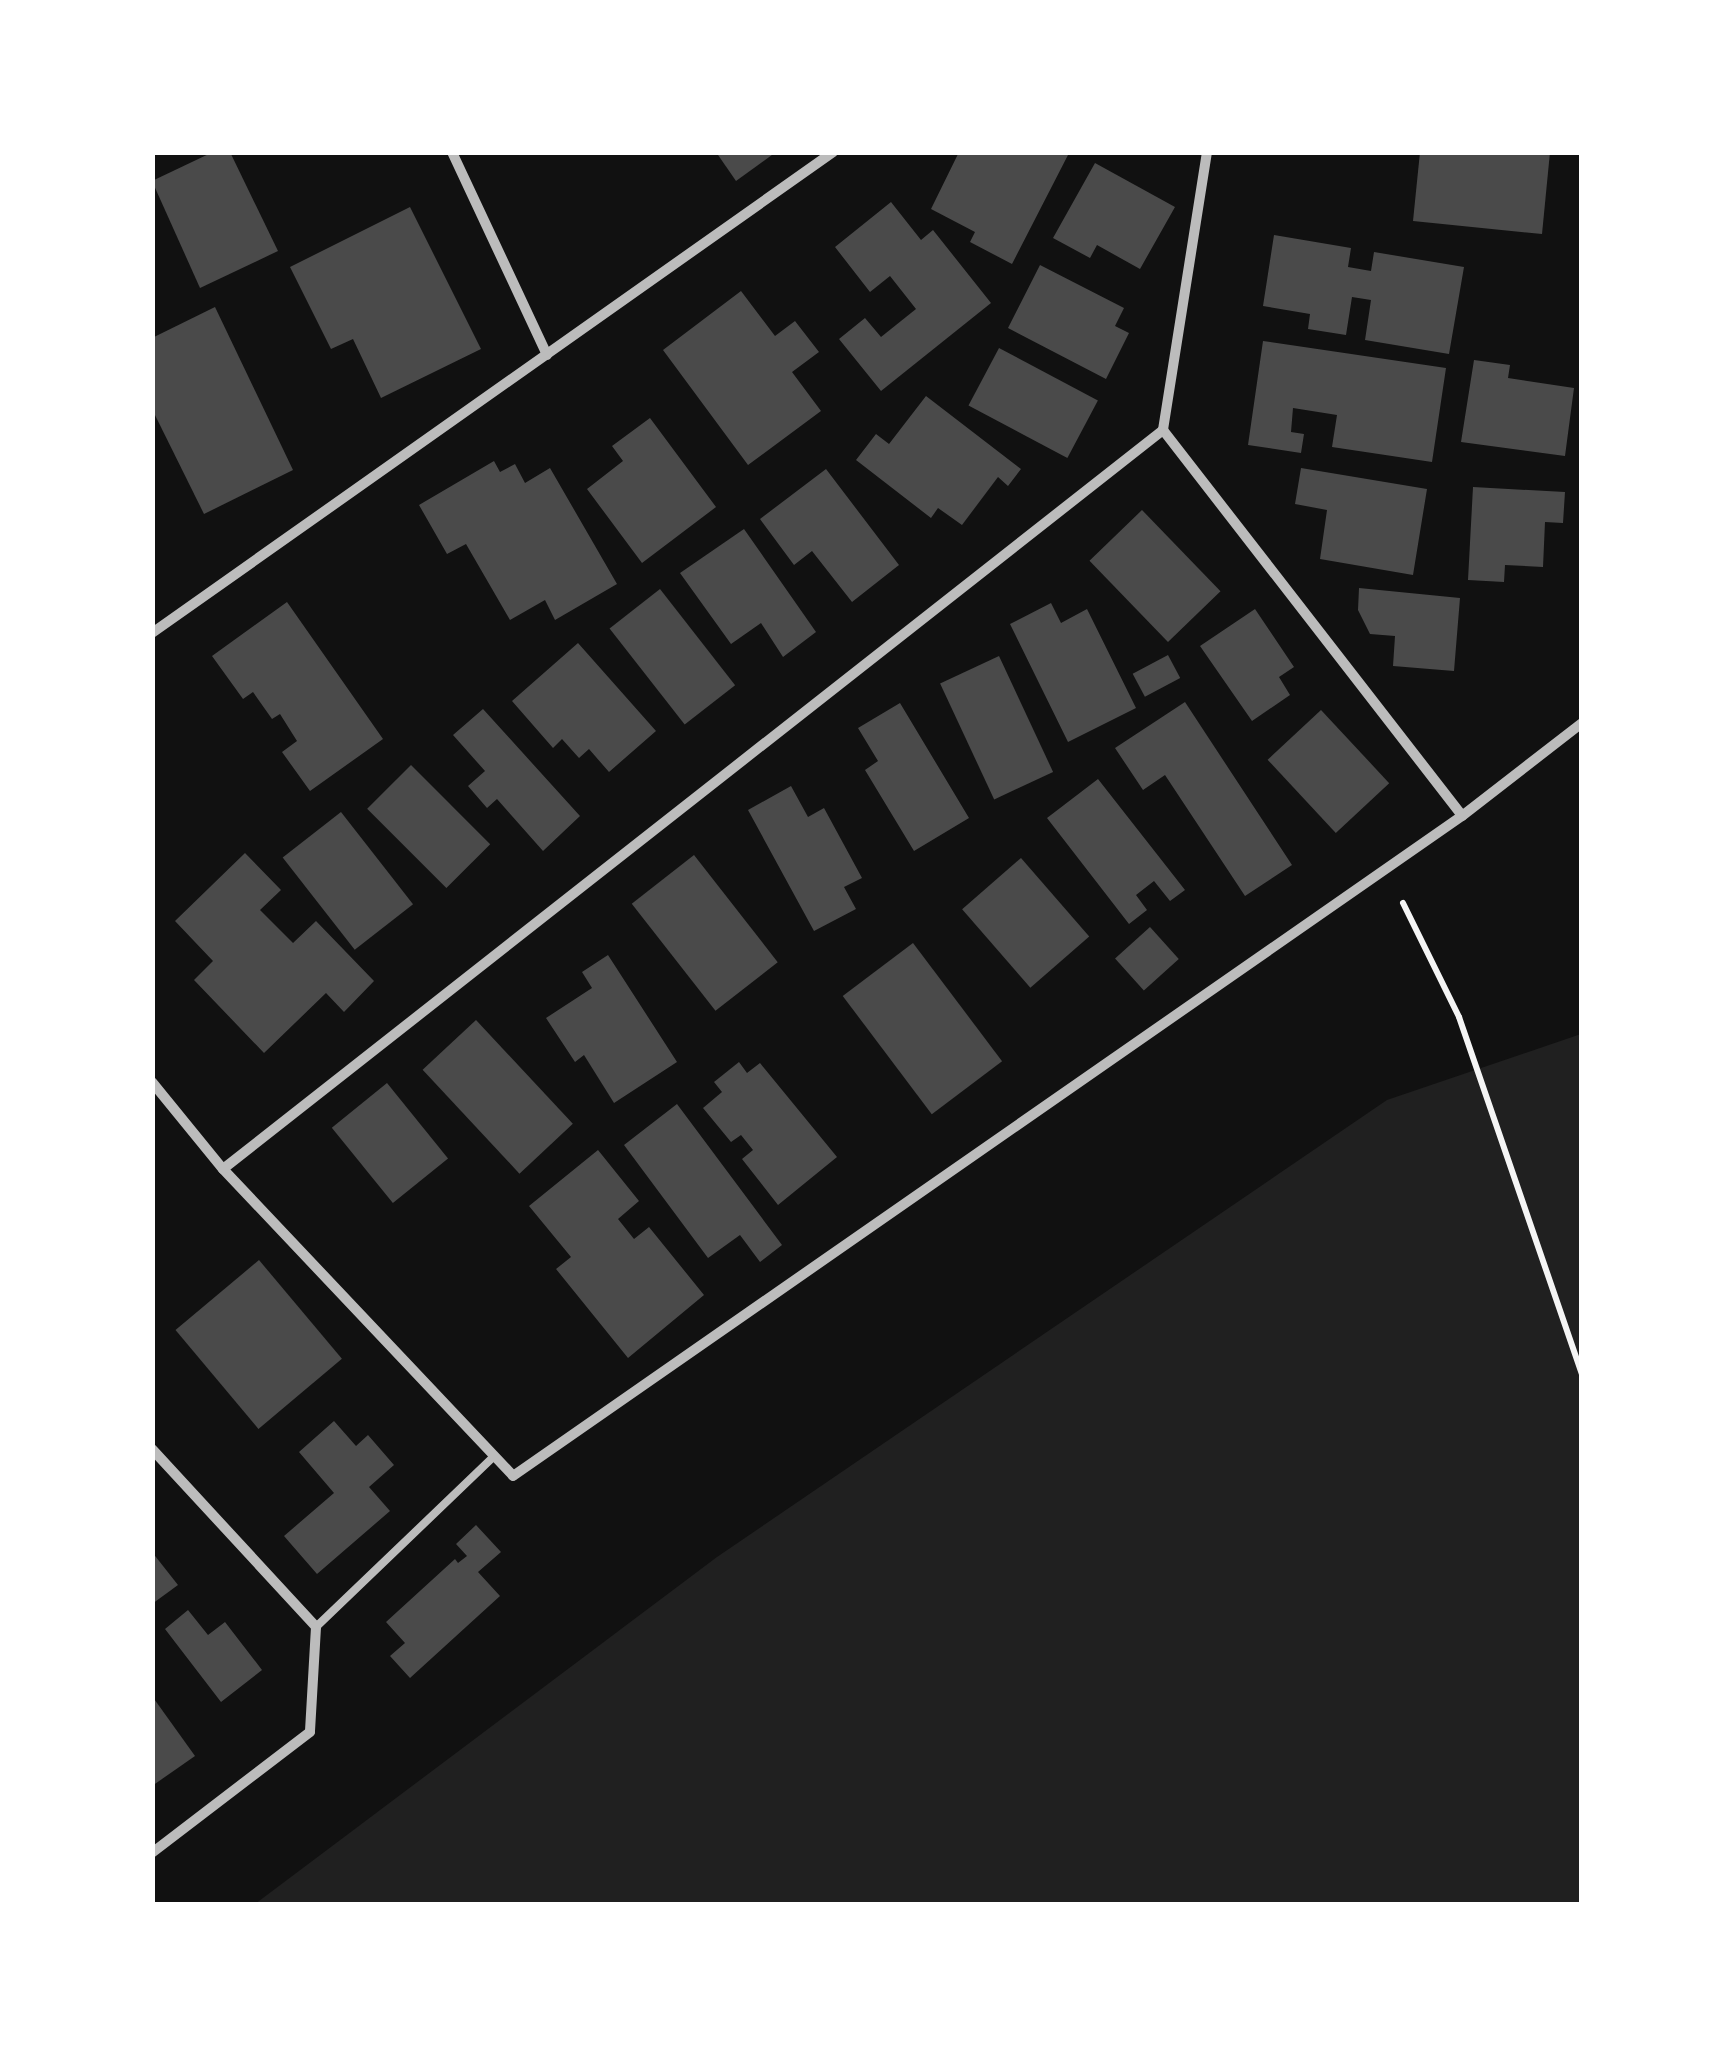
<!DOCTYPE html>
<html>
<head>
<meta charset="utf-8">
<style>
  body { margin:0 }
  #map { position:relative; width:1734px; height:2057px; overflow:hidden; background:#111; font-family:"Varela Round",sans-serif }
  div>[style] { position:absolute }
  .green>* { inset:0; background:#202020 }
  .building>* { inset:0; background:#4a4a4a; transform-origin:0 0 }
  .path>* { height:6px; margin:-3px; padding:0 3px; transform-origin:3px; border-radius:3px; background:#f5f5f5 }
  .service>* { height:8px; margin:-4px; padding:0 4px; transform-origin:4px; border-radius:4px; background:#bcbcbc }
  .minor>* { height:10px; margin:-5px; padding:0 5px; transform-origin:5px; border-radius:5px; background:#bcbcbc }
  span { translate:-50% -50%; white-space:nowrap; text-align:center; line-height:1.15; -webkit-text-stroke:10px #fff; paint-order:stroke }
  .frame { position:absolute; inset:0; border:155px solid #fff; pointer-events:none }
</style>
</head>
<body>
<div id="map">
  <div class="green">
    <div style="clip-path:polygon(1581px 1034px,1581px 1904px,255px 1904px,717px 1557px,1387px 1100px)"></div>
  </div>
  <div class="building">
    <div style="clip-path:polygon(213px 152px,230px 152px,278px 251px,200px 288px,152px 181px)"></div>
    <div style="clip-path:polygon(716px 152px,776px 152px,736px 181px)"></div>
    <div style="clip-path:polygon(959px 152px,1068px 155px,1012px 264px,970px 242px,975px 232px,931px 209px)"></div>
    <div style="clip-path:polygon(1420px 152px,1550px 152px,1542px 234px,1413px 221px)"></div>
    <div style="clip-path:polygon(1095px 163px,1175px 207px,1140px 269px,1097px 245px,1090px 258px,1053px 238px)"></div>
    <div style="clip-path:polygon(891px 202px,921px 240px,933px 230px,991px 303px,881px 391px,839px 339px,865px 318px,881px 337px,916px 309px,890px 276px,870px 292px,835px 247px)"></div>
    <div style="clip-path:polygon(410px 207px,481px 349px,381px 398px,353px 339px,331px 349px,290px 267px)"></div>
    <div style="clip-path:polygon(1274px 235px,1351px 248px,1348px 267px,1371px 271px,1374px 252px,1464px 267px,1449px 354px,1365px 340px,1371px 300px,1352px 297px,1346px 335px,1308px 329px,1310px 314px,1263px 306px)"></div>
    <div style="clip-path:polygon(1040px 265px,1124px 308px,1115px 326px,1129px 333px,1106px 379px,1008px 328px)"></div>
    <div style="clip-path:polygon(741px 291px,775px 336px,795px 321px,819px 352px,792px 372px,821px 411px,748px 465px,663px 350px)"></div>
    <div style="clip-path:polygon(215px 307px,293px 470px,204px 514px,152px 409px,152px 338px)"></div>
    <div style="clip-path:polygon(1263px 341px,1446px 368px,1432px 462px,1332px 447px,1337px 415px,1293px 408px,1291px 432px,1304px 434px,1301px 453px,1248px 445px)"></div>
    <div style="left:999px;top:348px;width:112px;height:65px;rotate:28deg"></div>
    <div style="clip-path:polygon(1474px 360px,1510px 365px,1508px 378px,1574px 388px,1565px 456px,1461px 442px)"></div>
    <div style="clip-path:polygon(926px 396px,1021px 469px,1008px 486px,998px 477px,962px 525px,938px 508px,931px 518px,856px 460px,876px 434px,889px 444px)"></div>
    <div style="clip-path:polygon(650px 418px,716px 507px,642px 563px,587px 489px,623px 461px,612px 446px)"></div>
    <div style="clip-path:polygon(494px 461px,500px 472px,515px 464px,525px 483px,550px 468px,617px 584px,555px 620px,545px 600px,510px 620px,466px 544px,447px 554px,419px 505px)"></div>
    <div style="clip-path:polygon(1301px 468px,1427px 489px,1413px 575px,1320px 559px,1327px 510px,1295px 504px)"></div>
    <div style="clip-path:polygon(826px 469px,899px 565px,852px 602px,812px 551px,794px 565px,760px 519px)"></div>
    <div style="clip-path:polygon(1473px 487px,1565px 492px,1563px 523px,1545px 522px,1543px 567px,1505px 565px,1504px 582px,1468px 580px)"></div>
    <div style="left:1142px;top:510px;width:113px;height:73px;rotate:46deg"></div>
    <div style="clip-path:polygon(744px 529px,816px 632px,783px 657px,761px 623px,731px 644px,680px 573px)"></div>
    <div style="clip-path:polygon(1359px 588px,1460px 598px,1454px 671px,1393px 666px,1395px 636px,1370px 634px,1358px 610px)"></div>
    <div style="left:660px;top:589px;width:122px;height:64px;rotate:52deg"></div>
    <div style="clip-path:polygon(287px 602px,383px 739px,310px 791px,282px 752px,297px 741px,280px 714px,272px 719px,253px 692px,243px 699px,212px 656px)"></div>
    <div style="clip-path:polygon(1051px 603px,1061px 623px,1087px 609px,1136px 708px,1068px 742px,1010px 624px)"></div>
    <div style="clip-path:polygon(1255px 609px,1294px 667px,1279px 677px,1290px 695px,1252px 721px,1200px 646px)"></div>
    <div style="clip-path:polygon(578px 643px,656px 731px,609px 772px,589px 749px,579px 758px,562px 739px,553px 748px,512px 701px)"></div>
    <div style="left:1168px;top:655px;width:26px;height:40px;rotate:62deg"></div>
    <div style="left:999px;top:656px;width:128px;height:65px;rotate:65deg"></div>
    <div style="clip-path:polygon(1185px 702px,1292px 865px,1245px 896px,1165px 775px,1143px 790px,1115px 748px)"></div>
    <div style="clip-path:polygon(900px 703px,969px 818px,914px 851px,865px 770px,878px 761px,858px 728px)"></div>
    <div style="clip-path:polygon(483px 709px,580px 816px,543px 851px,497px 799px,487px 808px,468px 786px,485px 771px,453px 735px)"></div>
    <div style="left:1321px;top:710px;width:100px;height:73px;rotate:47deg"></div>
    <div style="left:411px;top:765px;width:112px;height:62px;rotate:45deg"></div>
    <div style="clip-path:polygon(1098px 779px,1185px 890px,1170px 901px,1154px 881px,1136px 895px,1147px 910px,1129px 924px,1047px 818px)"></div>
    <div style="clip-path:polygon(791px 786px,808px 817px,824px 808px,862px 878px,844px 887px,856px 909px,814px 931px,748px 810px)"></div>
    <div style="left:341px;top:812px;width:117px;height:74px;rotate:52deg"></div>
    <div style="clip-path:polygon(245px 853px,281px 890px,260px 910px,293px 943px,316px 921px,374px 981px,344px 1012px,326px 993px,264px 1053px,194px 980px,213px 961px,175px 921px)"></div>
    <div style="left:694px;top:855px;width:136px;height:79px;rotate:52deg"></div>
    <div style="left:1021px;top:858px;width:104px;height:78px;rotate:49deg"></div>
    <div style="left:1150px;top:927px;width:43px;height:47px;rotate:48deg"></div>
    <div style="left:913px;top:943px;width:148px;height:88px;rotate:53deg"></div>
    <div style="clip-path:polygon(608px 955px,677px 1062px,614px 1103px,584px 1055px,575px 1062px,546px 1018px,592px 988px,582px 972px)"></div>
    <div style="left:476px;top:1020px;width:142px;height:73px;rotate:47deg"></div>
    <div style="clip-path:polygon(739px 1062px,747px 1073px,760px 1063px,837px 1157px,778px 1205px,742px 1159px,753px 1150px,741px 1135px,731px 1142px,703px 1108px,722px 1092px,714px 1082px)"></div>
    <div style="left:387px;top:1083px;width:97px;height:71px;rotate:51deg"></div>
    <div style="clip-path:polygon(677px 1104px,782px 1245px,760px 1262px,740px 1235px,708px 1258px,624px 1145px)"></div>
    <div style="clip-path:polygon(598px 1150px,639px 1201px,618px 1219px,634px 1239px,649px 1227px,704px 1295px,628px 1358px,556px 1269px,571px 1257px,529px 1206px)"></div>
    <div style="left:259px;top:1260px;width:129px;height:109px;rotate:50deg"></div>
    <div style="clip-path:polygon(334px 1421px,356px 1446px,368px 1435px,394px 1465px,369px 1487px,390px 1511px,317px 1574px,284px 1536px,334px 1493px,299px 1452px)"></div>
    <div style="clip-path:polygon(476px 1525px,501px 1552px,478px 1572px,500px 1596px,410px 1678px,390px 1656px,405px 1643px,386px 1622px,455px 1559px,458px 1563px,467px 1556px,456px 1544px)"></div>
    <div style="clip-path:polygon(152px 1552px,178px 1585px,152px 1604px)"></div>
    <div style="clip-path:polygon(188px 1610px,208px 1635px,225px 1622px,262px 1670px,221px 1702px,165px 1629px)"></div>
    <div style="clip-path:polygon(152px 1696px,195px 1756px,152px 1786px)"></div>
  </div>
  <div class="path">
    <div style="left:1403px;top:903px;width:127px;rotate:63.8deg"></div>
    <div style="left:1459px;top:1017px;width:378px;rotate:71deg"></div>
  </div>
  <div class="service">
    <div style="left:316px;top:1627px;width:245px;rotate:-43.8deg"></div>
  </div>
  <div class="minor">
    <div style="left:452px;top:152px;width:224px;rotate:64.9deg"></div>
    <div style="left:1207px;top:152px;width:281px;rotate:99deg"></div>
    <div style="left:1163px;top:430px;width:488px;rotate:52.2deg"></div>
    <div style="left:152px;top:633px;width:834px;rotate:-35.23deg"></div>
    <div style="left:152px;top:1082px;width:112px;rotate:50.8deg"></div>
    <div style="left:223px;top:1169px;width:422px;rotate:46.6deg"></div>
    <div style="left:513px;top:1476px;width:1156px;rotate:-34.82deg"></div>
    <div style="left:1462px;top:816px;width:152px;rotate:-37.8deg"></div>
    <div style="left:223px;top:1169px;width:1196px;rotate:-38.17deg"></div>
    <div style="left:152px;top:1449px;width:242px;rotate:47.3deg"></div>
    <div style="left:316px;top:1627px;width:105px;rotate:93.3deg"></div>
    <div style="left:310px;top:1732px;width:199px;rotate:142.6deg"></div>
  </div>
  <div class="frame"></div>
</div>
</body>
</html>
